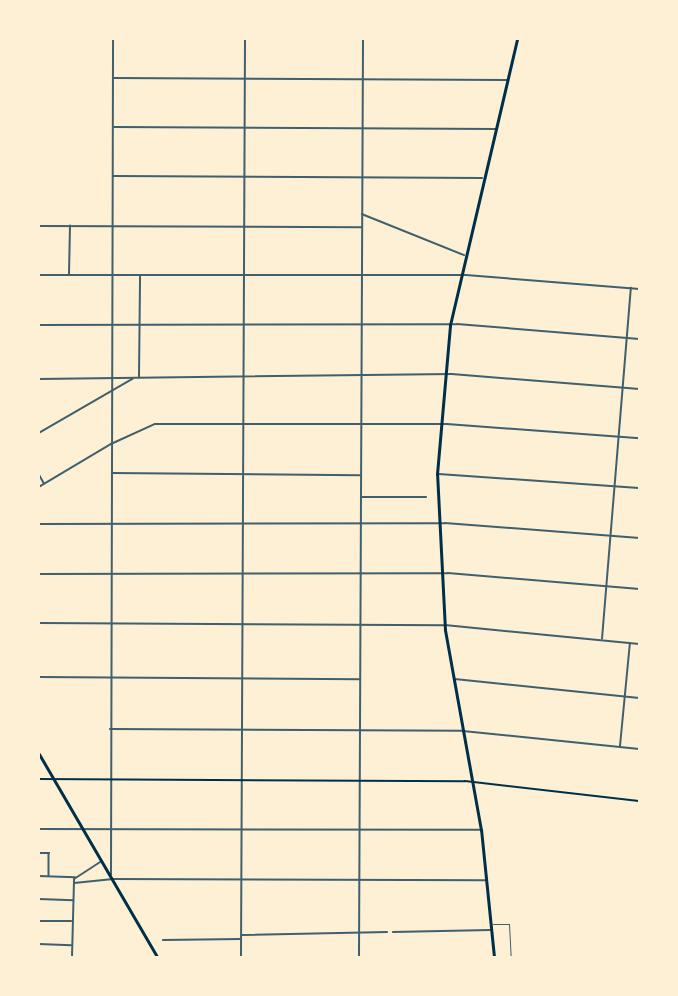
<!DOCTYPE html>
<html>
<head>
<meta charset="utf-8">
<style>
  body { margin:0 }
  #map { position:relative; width:678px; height:996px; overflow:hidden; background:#fdf0d5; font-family:"Nunito Sans",sans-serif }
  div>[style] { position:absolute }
  .service>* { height:1px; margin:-0.5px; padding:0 0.5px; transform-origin:0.5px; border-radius:0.5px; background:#3f606c }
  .minor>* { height:1.5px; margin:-0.75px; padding:0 0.75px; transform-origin:0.75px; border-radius:0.75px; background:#3f606c }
  .tertiary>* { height:2px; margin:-1px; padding:0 1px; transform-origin:1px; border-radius:1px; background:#3f606c }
  .secondary>* { height:2px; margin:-1px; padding:0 1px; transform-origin:1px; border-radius:1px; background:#003049 }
  .primary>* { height:3px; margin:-1.5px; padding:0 1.5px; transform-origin:1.5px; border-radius:1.5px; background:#003049 }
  span { translate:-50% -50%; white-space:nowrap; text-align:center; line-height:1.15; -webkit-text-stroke:6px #fdf0d5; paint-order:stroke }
  .frame { position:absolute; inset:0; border:40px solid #fdf0d5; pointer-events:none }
</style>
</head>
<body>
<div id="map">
  <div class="service">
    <div style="left:39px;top:305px;width:28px;rotate:-90deg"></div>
    <div style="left:493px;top:924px;width:16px"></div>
    <div style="left:509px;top:924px;width:33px;rotate:87deg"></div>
  </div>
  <div class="minor">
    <div style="left:113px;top:78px;width:394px;rotate:0.3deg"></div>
    <div style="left:114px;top:127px;width:382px;rotate:0.3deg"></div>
    <div style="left:113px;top:176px;width:369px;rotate:0.3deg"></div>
    <div style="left:362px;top:214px;width:110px;rotate:21.9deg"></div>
    <div style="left:39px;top:226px;width:322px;rotate:0.2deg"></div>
    <div style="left:69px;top:274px;width:48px;rotate:-88.8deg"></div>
    <div style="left:139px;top:377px;width:100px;rotate:-89.4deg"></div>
    <div style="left:39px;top:379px;width:413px;rotate:-0.7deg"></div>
    <div style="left:452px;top:374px;width:188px;rotate:4.6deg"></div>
    <div style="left:39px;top:433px;width:108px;rotate:-30.1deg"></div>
    <div style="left:112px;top:473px;width:248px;rotate:0.5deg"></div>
    <div style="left:39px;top:474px;width:10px;rotate:61deg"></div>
    <div style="left:439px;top:474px;width:200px;rotate:4deg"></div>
    <div style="left:39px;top:487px;width:84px;rotate:-30.8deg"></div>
    <div style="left:111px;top:444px;width:48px;rotate:-24.4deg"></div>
    <div style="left:155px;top:424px;width:292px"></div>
    <div style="left:447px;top:424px;width:193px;rotate:4.2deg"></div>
    <div style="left:361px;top:497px;width:65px"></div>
    <div style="left:39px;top:524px;width:406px;rotate:-0.1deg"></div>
    <div style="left:445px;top:523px;width:195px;rotate:4.4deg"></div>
    <div style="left:39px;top:574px;width:409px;rotate:-0.1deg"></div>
    <div style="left:448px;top:573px;width:192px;rotate:4.8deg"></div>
    <div style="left:39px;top:623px;width:406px;rotate:0.3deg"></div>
    <div style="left:445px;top:625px;width:195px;rotate:5.6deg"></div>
    <div style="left:602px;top:639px;width:352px;rotate:-85.3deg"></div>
    <div style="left:39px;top:677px;width:320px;rotate:0.4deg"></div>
    <div style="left:455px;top:679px;width:185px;rotate:5.9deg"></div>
    <div style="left:110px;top:729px;width:353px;rotate:0.3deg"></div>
    <div style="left:463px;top:731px;width:177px;rotate:5.8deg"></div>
    <div style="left:620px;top:746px;width:103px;rotate:-84.5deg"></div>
    <div style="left:39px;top:829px;width:442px;rotate:0.1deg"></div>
    <div style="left:39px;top:853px;width:10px"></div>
    <div style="left:49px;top:853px;width:22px;rotate:90deg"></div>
    <div style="left:111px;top:875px;width:836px;rotate:-89.86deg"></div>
    <div style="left:39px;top:876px;width:36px;rotate:2deg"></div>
    <div style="left:112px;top:879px;width:373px;rotate:0.2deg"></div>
    <div style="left:39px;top:899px;width:34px;rotate:2deg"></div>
    <div style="left:39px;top:921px;width:32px"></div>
    <div style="left:393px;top:932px;width:97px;rotate:-1.2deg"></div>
    <div style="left:242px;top:935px;width:145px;rotate:-1.2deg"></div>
    <div style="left:163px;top:940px;width:78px;rotate:-0.7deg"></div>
    <div style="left:39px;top:944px;width:32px;rotate:2deg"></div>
    <div style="left:241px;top:957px;width:918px;rotate:-89.75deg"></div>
    <div style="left:359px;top:957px;width:918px;rotate:-89.75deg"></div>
  </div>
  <div class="tertiary">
    <div style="left:39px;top:275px;width:427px"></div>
    <div style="left:466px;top:275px;width:174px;rotate:4.6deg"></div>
    <div style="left:39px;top:325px;width:418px;rotate:-0.1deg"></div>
    <div style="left:457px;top:324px;width:183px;rotate:4.7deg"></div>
    <div style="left:74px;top:883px;width:37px;rotate:-6deg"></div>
    <div style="left:72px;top:957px;width:78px;rotate:-88.5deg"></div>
    <div style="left:74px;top:879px;width:33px;rotate:-33deg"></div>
  </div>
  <div class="secondary">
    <div style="left:39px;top:779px;width:426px;rotate:0.3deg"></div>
    <div style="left:465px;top:781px;width:175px;rotate:6.6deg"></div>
  </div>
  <div class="primary">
    <div style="left:39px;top:754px;width:235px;rotate:59.8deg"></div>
    <div style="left:494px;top:957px;width:128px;rotate:-95.8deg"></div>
    <div style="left:481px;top:830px;width:203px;rotate:-100.2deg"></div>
    <div style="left:445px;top:630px;width:156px;rotate:-92.9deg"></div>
    <div style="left:437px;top:474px;width:150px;rotate:-85deg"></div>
    <div style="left:450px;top:325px;width:294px;rotate:-76.8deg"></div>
  </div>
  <div class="frame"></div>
</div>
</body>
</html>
